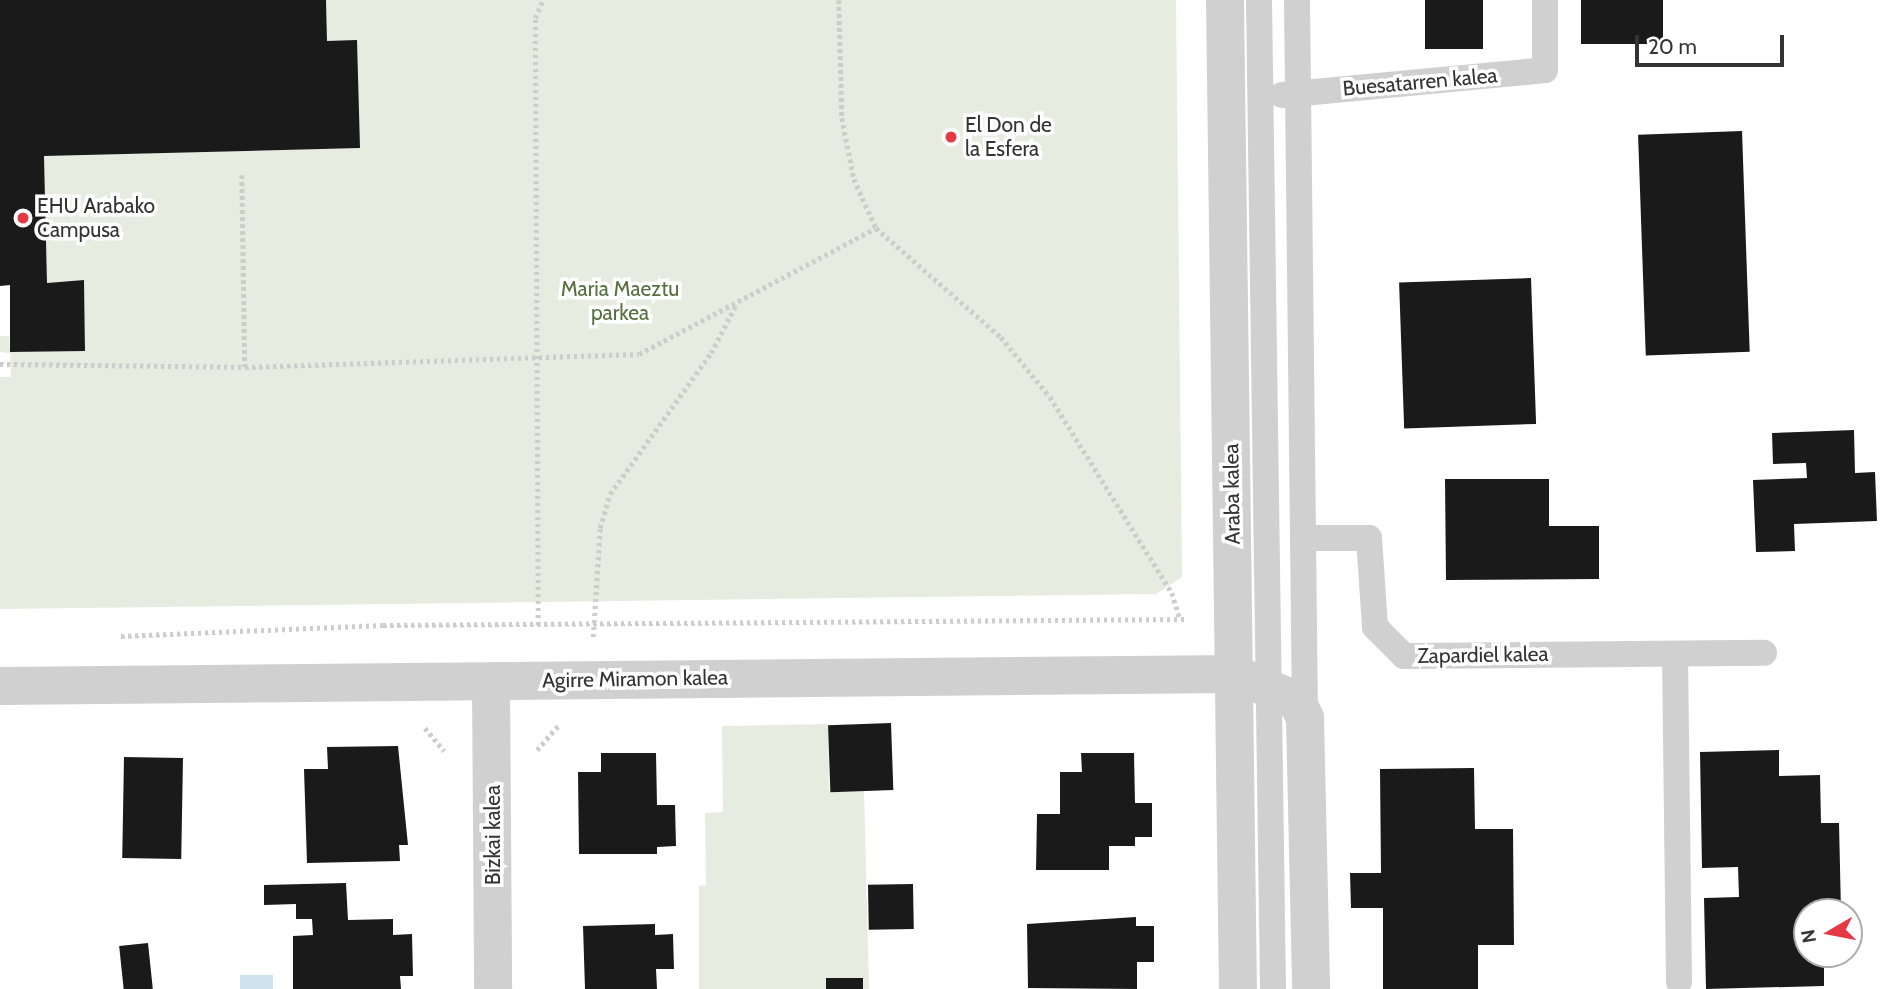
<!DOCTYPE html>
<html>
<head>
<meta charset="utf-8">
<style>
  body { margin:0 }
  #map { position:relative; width:1884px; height:989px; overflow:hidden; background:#fff; font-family:Cabin,sans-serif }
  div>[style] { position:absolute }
  .green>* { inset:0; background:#e6ecdf }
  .water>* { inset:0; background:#cfe2ee; transform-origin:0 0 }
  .building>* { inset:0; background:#1a1a1a; transform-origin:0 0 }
  .path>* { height:4.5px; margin-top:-2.25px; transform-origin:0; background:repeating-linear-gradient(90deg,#cdcdcd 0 3.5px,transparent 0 7px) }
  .service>* { height:26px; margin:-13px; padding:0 13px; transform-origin:13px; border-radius:13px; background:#d0d0d0 }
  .minor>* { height:38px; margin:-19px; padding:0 19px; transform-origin:19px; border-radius:19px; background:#d0d0d0 }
  .tertiary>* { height:38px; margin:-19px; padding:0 19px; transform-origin:19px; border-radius:19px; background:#d0d0d0 }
  .dots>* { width:19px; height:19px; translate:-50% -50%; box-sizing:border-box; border:4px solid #fff; border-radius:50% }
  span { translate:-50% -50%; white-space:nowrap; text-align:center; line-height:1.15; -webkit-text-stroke:7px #fff; paint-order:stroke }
  .street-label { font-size:21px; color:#333 }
  .poi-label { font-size:21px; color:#333 }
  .left { translate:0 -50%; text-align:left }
  .park-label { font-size:21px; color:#56703f }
  .north { position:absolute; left:1793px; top:898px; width:70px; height:70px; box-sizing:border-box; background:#fff; border:2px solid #adadad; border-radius:50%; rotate:260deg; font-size:19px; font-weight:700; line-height:28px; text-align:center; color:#333 }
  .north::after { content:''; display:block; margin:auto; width:24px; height:32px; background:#e63946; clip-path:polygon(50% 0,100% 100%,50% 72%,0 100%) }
  .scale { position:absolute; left:1635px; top:35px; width:149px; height:32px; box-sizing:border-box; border:4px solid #333; border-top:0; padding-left:9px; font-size:21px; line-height:24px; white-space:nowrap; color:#333; -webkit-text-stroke:5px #fff; paint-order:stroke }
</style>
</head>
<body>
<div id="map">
  <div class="green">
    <div style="clip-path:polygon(326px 0,1176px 0,1182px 577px,1156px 594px,0 609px,0 377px,11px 377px,10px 353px,0 352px,0 336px,9px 336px,10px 352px,85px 350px,84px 280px,47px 283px,44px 156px,359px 148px,357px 41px,327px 41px)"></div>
    <div style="clip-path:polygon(828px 724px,829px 791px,864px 790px,869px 989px,699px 989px,699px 886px,706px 885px,705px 813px,723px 812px,722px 726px)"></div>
  </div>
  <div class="water">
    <div style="left:240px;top:975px;width:33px;height:14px"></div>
  </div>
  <div class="building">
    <div style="clip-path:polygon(0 0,326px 0,327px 41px,357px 40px,360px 148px,44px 156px,47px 283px,84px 280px,85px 351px,10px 352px,10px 285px,0 286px)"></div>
    <div style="left:1425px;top:0;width:58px;height:49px"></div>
    <div style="left:1581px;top:0;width:82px;height:44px"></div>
    <div style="left:1742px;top:131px;width:221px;height:104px;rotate:88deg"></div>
    <div style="left:1531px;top:278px;width:146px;height:132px;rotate:88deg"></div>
    <div style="clip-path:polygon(1854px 430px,1855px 473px,1875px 472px,1877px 521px,1794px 524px,1795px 551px,1756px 552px,1753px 480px,1807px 478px,1806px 463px,1773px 464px,1772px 433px)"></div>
    <div style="clip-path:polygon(1445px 479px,1549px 479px,1549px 526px,1599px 526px,1599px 579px,1446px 580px)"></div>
    <div style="left:891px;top:723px;width:67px;height:63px;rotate:88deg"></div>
    <div style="clip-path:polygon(398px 746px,408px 845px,399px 845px,400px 861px,307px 863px,304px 769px,328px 769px,327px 747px)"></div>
    <div style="clip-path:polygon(1779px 750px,1779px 776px,1820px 775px,1821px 823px,1839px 823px,1841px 912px,1807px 912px,1807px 954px,1824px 954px,1824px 986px,1706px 989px,1704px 898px,1739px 897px,1738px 867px,1702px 868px,1700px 752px)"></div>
    <div style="clip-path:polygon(601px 753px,656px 753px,657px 805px,675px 805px,676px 846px,657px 847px,657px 854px,579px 854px,578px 772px,601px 772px)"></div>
    <div style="clip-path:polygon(1081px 753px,1134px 753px,1135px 803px,1152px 803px,1152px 837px,1135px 837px,1135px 846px,1109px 846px,1109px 870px,1036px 870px,1037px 814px,1060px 814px,1060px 772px,1082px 772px)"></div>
    <div style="left:124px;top:757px;width:59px;height:101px;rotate:1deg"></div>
    <div style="clip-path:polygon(1474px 768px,1475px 829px,1513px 829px,1514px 945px,1478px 945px,1478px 989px,1383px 989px,1383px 908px,1351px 908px,1350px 873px,1381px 873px,1380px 769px)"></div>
    <div style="clip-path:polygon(346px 883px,348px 920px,393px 919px,393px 935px,412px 934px,413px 976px,400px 976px,401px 989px,293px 989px,293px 936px,313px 935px,312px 919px,296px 919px,296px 904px,264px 905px,264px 885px)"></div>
    <div style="left:913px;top:884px;width:45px;height:45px;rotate:89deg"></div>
    <div style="clip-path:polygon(1136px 917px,1136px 926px,1154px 926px,1154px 962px,1137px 962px,1137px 989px,1028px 988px,1027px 924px)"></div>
    <div style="clip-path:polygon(655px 924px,655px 935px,673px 934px,674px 969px,656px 969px,657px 989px,585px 989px,583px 926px)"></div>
    <div style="left:148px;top:943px;width:46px;height:29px;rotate:84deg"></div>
    <div style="left:826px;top:978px;width:37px;height:11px"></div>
  </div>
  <div class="path">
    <div style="left:839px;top:0;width:118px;rotate:88.5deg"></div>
    <div style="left:842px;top:118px;width:62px;rotate:78.9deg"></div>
    <div style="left:854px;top:179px;width:54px;rotate:65.8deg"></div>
    <div style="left:876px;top:228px;width:166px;rotate:41.1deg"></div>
    <div style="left:1001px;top:337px;width:77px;rotate:50.8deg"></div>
    <div style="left:1050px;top:397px;width:231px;rotate:58.1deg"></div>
    <div style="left:1172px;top:593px;width:27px;rotate:73deg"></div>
    <div style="left:242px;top:175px;width:192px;rotate:89.1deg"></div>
    <div style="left:0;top:364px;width:245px;rotate:0.7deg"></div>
    <div style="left:245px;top:367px;width:394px;rotate:-1.9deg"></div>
    <div style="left:639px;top:354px;width:268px;rotate:-28deg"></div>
    <div style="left:538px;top:625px;width:607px;rotate:-90.28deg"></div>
    <div style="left:535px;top:18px;width:20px;rotate:-66deg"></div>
    <div style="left:121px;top:636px;width:262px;rotate:-2.4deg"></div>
    <div style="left:383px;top:625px;width:804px;rotate:-0.43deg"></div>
    <div style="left:593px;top:637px;width:109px;rotate:-86.3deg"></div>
    <div style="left:600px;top:528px;width:35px;rotate:-74deg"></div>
    <div style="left:610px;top:494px;width:173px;rotate:-54.4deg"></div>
    <div style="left:711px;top:353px;width:54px;rotate:-62.5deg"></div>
    <div style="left:425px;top:728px;width:30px;rotate:50deg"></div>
    <div style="left:537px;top:750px;width:33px;rotate:-49deg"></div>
  </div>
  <div class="service">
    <div style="left:1259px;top:0;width:989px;rotate:89.19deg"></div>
    <div style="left:1297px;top:0;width:718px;rotate:89.36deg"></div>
    <div style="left:1282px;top:95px;width:264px;rotate:-5.4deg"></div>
    <div style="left:1545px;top:70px;width:70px;rotate:-90deg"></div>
    <div style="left:1303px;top:538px;width:66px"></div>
    <div style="left:1369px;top:538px;width:89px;rotate:86.1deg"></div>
    <div style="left:1375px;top:627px;width:41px;rotate:45deg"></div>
    <div style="left:1404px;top:656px;width:360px;rotate:-0.5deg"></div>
    <div style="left:1675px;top:654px;width:328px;rotate:89.3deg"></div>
  </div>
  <div class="minor">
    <div style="left:491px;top:682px;width:307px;rotate:89.6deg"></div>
    <div style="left:0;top:686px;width:1235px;rotate:-0.56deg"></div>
  </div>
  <div class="tertiary">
    <div style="left:1225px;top:0;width:989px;rotate:89.25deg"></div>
    <div style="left:1235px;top:674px;width:66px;rotate:23.1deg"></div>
    <div style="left:1296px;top:700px;width:20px;rotate:63deg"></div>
    <div style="left:1305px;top:718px;width:271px;rotate:88.7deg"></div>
  </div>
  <div class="dots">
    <div style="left:951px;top:137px;background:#e63946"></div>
    <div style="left:23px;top:218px;background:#e63946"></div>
  </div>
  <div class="street-label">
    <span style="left:1420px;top:82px;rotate:-5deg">Buesatarren kalea</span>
    <span style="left:1232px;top:494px;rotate:-91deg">Araba kalea</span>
    <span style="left:1483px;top:655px;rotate:-1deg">Zapardiel kalea</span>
    <span style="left:635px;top:679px;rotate:-1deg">Agirre Miramon kalea</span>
    <span style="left:493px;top:835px;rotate:-90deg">Bizkai kalea</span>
  </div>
  <div class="poi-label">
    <span class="left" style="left:965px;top:137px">El Don de<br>la Esfera</span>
    <span class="left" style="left:37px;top:218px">EHU Arabako<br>Campusa</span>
  </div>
  <div class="park-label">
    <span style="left:620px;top:301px">Maria Maeztu<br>parkea</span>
  </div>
  <div class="north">N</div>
  <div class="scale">20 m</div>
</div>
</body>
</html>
